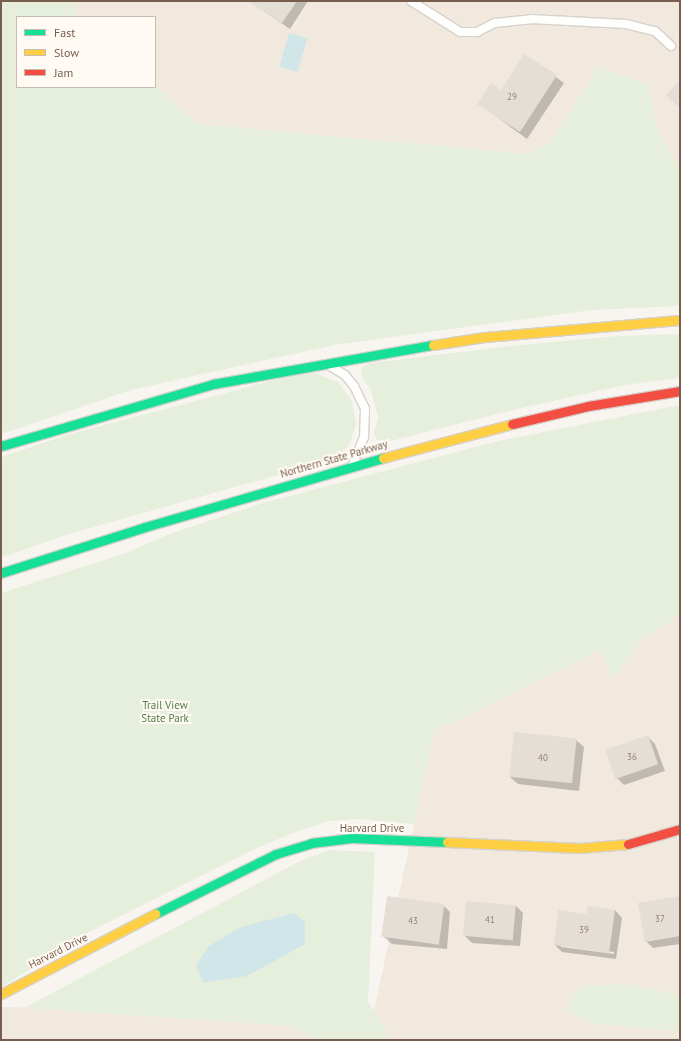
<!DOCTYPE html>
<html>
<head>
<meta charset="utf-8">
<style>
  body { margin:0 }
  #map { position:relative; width:681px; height:1041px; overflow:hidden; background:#f8f5f0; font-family:"PT Sans",sans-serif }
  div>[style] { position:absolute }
  .residential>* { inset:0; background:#f1e8de }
  .green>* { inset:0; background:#e6efdb }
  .water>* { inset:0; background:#d1e6e9; transform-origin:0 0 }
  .shadow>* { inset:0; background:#0003 }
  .building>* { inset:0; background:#e5ded7; transform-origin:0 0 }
  .roads { filter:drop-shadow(1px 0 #d6d1cb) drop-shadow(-1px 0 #d6d1cb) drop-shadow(0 1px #d6d1cb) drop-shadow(0 -1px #d6d1cb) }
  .lane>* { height:8px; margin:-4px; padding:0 4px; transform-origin:4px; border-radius:4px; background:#fefefd }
  .fast>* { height:9px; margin:-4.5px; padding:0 4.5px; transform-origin:4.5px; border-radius:4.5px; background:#16e098 }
  .slow>* { height:9px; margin:-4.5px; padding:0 4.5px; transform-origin:4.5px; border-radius:4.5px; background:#ffcf43 }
  .jam>* { height:9px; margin:-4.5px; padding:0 4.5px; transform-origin:4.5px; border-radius:4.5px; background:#f24e42 }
  span { translate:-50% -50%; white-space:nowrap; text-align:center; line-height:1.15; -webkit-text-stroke:4px #fffaf3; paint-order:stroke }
  .number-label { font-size:9px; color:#958072 }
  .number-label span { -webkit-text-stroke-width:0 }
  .street-label { font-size:11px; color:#785e4e }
  .park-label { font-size:11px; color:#557d46 }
  .frame { position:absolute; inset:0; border:2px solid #785e4e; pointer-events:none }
  .legend { position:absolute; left:16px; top:16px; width:140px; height:72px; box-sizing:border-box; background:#fffaf3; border:1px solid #c9bcb1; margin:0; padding:5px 7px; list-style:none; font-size:12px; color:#785e4e }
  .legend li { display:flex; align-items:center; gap:8px; height:20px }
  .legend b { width:20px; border:1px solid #c9bcb1 }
</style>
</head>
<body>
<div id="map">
  <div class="residential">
    <div style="clip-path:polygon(evenodd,1px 1px,680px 1px,680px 168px,1px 106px,1px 1px,17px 17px,155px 17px,155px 87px,17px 87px,17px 17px)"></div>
    <div style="clip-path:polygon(680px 609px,680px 1040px,1px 1040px,1px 1007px,373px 1015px,434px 731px)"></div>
  </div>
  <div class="green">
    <div style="clip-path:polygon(1px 1px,73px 1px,76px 17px,17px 17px,17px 87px,155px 87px,155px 84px,197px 124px,528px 154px,549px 143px,599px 67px,648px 84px,656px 124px,677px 167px,680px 168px,680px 306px,592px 310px,334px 345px,131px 390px,1px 434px)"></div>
    <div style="clip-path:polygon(680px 334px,680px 378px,625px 385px,513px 410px,391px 441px,377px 440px,374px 433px,378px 416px,371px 391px,361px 374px,362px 367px,371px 363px,511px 346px,617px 336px)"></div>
    <div style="clip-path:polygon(315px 373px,338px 382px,352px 401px,356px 424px,349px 446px,334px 459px,66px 535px,1px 558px,1px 457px,70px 434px,286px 377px)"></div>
    <div style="clip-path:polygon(680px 405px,680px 615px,642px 639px,612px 679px,601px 651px,597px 652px,434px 731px,414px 824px,360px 819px,329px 821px,293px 833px,257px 848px,89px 932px,1px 987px,1px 593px,123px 554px,172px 533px,263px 503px,498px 441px)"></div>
    <div style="clip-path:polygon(329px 850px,375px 852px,368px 1002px,387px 1031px,386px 1037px,381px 1040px,321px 1040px,292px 1026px,24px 1008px,300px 861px)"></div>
    <div style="clip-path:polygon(624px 984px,680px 995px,680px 1031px,593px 1024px,564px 1009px,583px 986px)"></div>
  </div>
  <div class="water">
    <div style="left:289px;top:33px;width:19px;height:35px;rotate:16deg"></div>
    <div style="clip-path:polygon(294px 913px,305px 923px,305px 944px,247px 976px,203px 983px,196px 965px,209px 946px,241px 927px)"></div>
  </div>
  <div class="shadow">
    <div style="clip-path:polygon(249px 1px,308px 1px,290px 29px)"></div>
    <div style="clip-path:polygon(525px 55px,564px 83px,527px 139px,479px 104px,501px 92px)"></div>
    <div style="clip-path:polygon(648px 737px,655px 744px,665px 771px,624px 785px,617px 778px)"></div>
    <div style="clip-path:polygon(576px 740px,584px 747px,579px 791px,518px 784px,510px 777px)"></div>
    <div style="clip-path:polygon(680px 897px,680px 944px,653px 948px,646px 941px)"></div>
    <div style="clip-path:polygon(467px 902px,516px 906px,523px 913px,520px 946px,472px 943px,464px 935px)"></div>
    <div style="clip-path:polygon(443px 905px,450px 912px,447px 949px,392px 944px,384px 937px)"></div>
    <div style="clip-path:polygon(evenodd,615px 910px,622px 918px,616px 959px,562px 952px,555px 945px,587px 915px,615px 910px,561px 945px,614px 952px,614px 954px,561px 947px,561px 945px)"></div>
  </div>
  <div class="building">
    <div style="clip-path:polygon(248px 1px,297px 1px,282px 23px)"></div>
    <div style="clip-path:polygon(524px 54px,557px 75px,520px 132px,477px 104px,491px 83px,501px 90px)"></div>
    <div style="clip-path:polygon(680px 81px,680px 109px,666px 95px)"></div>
    <div style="left:514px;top:732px;width:63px;height:45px;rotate:6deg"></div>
    <div style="left:648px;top:735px;width:31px;height:45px;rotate:71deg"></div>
    <div style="left:387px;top:896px;width:58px;height:41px;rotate:8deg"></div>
    <div style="clip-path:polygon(680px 896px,680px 936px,645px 942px,638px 903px)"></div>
    <div style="left:466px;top:901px;width:50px;height:35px;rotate:5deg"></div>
    <div style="clip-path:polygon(588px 906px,615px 910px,609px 953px,554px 945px,558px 910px,586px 914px)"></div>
  </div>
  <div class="roads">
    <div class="lane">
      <div style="left:411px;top:1px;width:58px;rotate:32.3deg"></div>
      <div style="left:460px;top:32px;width:17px"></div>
      <div style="left:477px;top:32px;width:20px;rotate:-27deg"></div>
      <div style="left:495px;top:23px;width:36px;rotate:-6deg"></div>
      <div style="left:531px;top:19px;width:95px;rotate:3deg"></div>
      <div style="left:626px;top:24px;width:30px;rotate:14deg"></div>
      <div style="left:655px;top:31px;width:22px;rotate:43deg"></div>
      <div style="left:330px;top:366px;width:17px;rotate:31deg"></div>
      <div style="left:345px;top:375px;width:14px;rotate:51deg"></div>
      <div style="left:354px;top:386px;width:25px;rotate:64deg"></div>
      <div style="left:365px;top:409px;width:28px;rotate:92deg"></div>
      <div style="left:364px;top:437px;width:29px;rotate:112deg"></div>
    </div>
    <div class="fast">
      <div style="left:1px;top:446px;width:221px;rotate:-16.3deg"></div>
      <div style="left:213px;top:384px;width:223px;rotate:-10.1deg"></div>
      <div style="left:1px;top:573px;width:151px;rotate:-17.7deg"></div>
      <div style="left:145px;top:527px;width:248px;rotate:-16.2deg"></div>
      <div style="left:155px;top:914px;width:135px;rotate:-26.4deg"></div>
      <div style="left:276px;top:854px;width:37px;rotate:-17deg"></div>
      <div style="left:311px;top:843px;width:41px;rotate:-7deg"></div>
      <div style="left:352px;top:838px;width:95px;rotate:2.4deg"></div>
    </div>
    <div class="slow">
      <div style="left:433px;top:345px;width:52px;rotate:-8.9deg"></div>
      <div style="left:484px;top:337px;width:197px;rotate:-5deg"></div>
      <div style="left:383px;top:458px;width:133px;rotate:-14.8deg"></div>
      <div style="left:447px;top:842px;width:132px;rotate:2.6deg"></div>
      <div style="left:579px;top:848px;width:49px;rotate:-4.7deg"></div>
      <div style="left:1px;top:994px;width:174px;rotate:-27.5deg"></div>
    </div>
    <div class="jam">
      <div style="left:512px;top:424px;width:78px;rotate:-13.3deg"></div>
      <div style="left:588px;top:406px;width:93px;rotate:-9.3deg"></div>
      <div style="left:628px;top:844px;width:54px;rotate:-16.1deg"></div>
    </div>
  </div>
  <div class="number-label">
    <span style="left:512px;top:97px">29</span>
    <span style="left:632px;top:757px">36</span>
    <span style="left:543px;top:758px">40</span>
    <span style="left:660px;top:919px">37</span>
    <span style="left:490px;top:920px">41</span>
    <span style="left:413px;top:921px">43</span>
    <span style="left:584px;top:930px">39</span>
  </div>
  <div class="street-label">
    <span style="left:334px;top:459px;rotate:-16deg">Northern State Parkway</span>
    <span style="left:372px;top:828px">Harvard Drive</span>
    <span style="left:58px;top:951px;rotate:-27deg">Harvard Drive</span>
  </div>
  <div class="park-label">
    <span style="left:165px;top:712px">Trail View<br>State Park</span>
  </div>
  <div class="frame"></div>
  <ul class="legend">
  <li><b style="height:5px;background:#16e098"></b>Fast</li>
  <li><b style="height:5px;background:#ffcf43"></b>Slow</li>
  <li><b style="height:5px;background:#f24e42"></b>Jam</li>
  </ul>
</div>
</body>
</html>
